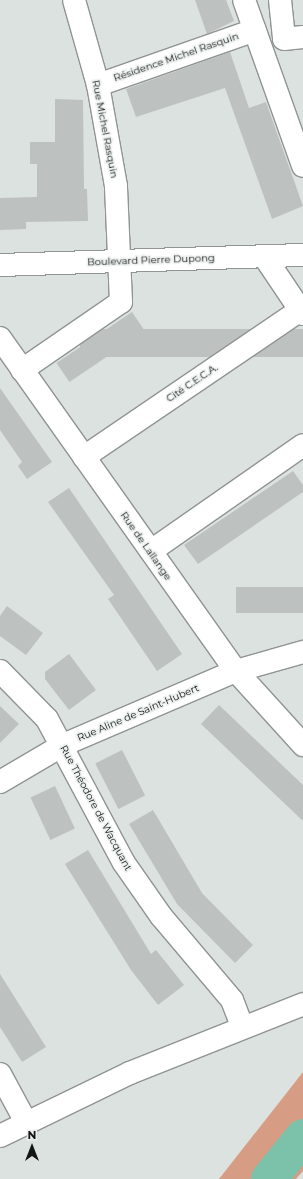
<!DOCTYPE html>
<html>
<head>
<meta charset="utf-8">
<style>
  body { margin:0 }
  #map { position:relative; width:303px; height:1179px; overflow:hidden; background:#dce2df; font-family:Montserrat,sans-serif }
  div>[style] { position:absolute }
  .forest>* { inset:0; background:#d79d84 }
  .river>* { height:36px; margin:-18px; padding:0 18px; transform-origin:18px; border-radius:18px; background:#7cc1a9 }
  .building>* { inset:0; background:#bdc2c0; transform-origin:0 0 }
  .roads { filter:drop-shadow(1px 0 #909492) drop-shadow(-1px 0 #909492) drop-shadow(0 1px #909492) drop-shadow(0 -1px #909492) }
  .minor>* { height:22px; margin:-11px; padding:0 11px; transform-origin:11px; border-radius:11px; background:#fff }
  .major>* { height:22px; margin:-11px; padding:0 11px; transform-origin:11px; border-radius:11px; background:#fff }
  span { translate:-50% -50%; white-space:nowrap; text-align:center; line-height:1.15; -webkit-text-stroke:3px #eaefed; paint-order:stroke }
  .street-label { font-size:10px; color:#131514 }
  .north { position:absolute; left:12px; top:1127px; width:40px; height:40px; -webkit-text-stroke:3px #eaefed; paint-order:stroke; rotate:0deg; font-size:11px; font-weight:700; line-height:16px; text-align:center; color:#131514 }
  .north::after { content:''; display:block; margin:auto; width:14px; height:18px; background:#131514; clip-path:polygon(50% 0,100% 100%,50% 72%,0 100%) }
</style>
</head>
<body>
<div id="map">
  <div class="forest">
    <div style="clip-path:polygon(303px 1072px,303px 1171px,296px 1179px,219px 1179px)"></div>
  </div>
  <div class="river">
    <div style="left:269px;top:1179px;width:54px;rotate:-51deg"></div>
  </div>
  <div class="building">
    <div style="clip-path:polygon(195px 0,226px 0,234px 21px,207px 34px)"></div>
    <div style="clip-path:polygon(230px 52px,249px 108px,266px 102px,303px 206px,272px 219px,225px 88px,136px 117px,126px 89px)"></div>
    <div style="clip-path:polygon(55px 99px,83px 100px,84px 189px,87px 189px,88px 221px,26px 222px,26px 229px,0 230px,0 198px,37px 197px,37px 164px,30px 164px,30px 142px,55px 142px)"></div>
    <div style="left:132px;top:312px;width:23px;height:91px;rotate:56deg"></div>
    <div style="left:303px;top:329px;width:28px;height:223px;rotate:90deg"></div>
    <div style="clip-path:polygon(0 388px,52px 462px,27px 479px,18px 466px,22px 462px,0 430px)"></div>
    <div style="clip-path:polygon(293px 471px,303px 485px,303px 492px,198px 564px,184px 545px)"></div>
    <div style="clip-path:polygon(69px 488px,182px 654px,157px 671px,108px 599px,114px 595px,48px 502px)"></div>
    <div style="left:303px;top:587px;width:26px;height:67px;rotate:90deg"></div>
    <div style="clip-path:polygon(7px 606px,43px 633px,26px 655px,0 636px,0 616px)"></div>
    <div style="clip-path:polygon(69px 654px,96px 690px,69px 710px,45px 679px,45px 672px)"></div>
    <div style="clip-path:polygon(219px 705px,303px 785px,303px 821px,201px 724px)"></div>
    <div style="clip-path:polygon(0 706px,19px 724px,0 743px)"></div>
    <div style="left:122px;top:750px;width:51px;height:30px;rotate:63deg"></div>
    <div style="left:55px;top:786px;width:47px;height:27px;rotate:65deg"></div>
    <div style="clip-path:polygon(153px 810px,202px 893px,253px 945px,235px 963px,177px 904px,129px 824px)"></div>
    <div style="clip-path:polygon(88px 850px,151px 954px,156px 950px,184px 985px,158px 1005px,131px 970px,65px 864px)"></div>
    <div style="clip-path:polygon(0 974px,46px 1047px,22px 1062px,0 1027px)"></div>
  </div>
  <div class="roads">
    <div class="minor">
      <div style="left:244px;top:0;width:176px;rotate:70.4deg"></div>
      <div style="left:280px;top:0;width:39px;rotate:84deg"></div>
      <div style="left:284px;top:39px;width:19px;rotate:-6deg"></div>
      <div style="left:98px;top:85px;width:166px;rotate:-19.3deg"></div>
      <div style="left:264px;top:256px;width:70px;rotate:56.1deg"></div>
      <div style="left:0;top:265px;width:303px;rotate:-1.9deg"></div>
      <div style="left:0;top:338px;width:408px;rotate:54.7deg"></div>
      <div style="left:236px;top:671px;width:100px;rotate:47.8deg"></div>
      <div style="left:22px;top:370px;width:120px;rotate:-34.5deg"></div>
      <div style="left:121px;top:302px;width:116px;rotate:-92.5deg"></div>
      <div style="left:116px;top:186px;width:103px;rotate:-100.1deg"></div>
      <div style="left:98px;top:85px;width:88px;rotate:-105.8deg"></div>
      <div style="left:84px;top:457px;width:261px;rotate:-34.2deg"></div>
      <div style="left:151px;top:551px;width:185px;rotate:-34.9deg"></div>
      <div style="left:0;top:671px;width:67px;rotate:45.6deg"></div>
      <div style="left:47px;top:719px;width:163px;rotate:61.9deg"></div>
      <div style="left:124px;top:863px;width:65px;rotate:55.1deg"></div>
      <div style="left:161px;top:916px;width:110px;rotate:49.8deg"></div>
      <div style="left:232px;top:1000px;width:28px;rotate:69deg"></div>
      <div style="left:0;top:782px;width:73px;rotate:-30.4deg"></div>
      <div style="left:63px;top:745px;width:188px;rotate:-23.2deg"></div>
      <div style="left:236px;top:671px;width:70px;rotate:-15.8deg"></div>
      <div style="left:0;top:1074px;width:55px;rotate:61.6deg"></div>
    </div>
    <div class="major">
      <div style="left:0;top:1136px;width:144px;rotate:-25.9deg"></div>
      <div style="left:130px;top:1073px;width:186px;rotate:-21.7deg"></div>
    </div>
  </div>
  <div class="street-label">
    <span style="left:176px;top:57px;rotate:-19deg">Résidence Michel Rasquin</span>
    <span style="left:105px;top:129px;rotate:79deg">Rue Michel Rasquin</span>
    <span style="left:151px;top:260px;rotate:-2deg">Boulevard Pierre Dupong</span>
    <span style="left:192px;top:383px;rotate:-34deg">Cité C.E.C.A.</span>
    <span style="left:146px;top:546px;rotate:55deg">Rue de Lallange</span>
    <span style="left:138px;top:713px;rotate:-23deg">Rue Aline de Saint-Hubert</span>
    <span style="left:96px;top:808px;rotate:62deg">Rue Théodore de Wacquant</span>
  </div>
  <div class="north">N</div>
</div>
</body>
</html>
